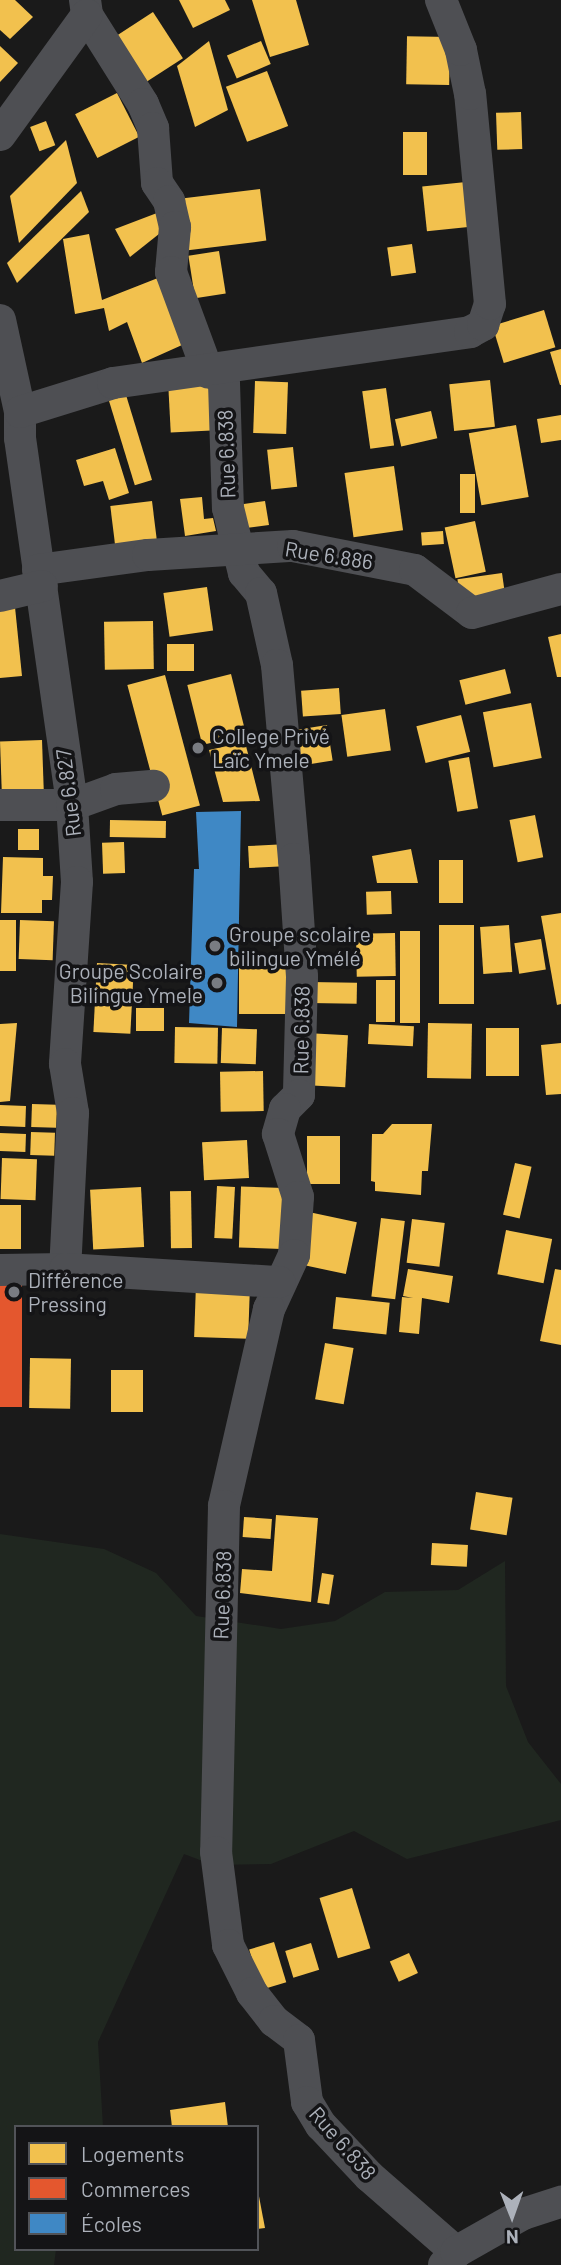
<!DOCTYPE html>
<html>
<head>
<meta charset="utf-8">
<style>
  body { margin:0 }
  #map { position:relative; width:561px; height:2265px; overflow:hidden; background:#1a1a1a; font-family:Barlow,sans-serif }
  div>[style] { position:absolute }
  .green>* { inset:0; background:#202720 }
  .homes>* { inset:0; background:#f2c14e; transform-origin:0 0 }
  .shops>* { inset:0; background:#e4572e; transform-origin:0 0 }
  .schools>* { inset:0; background:#3f88c5 }
  .minor>* { height:32px; margin:-16px; padding:0 16px; transform-origin:16px; border-radius:16px; background:#4e4f53 }
  .dots>* { width:19px; height:19px; translate:-50% -50%; box-sizing:border-box; border:4px solid #141416; border-radius:50% }
  span { translate:-50% -50%; white-space:nowrap; text-align:center; line-height:1.15; -webkit-text-stroke:7px #141416; paint-order:stroke }
  .street-label { font-size:21px; color:#acb1ba }
  .poi-label { font-size:21px; color:#acb1ba }
  .left { translate:0 -50%; text-align:left }
  .right { translate:-100% -50%; text-align:right }
  .legend { position:absolute; left:14px; top:2125px; width:245px; height:126px; box-sizing:border-box; background:#141416; border:2px solid #515358; margin:0; padding:9px 12px; list-style:none; font-size:21px; color:#acb1ba }
  .legend li { display:flex; align-items:center; gap:14px; height:35px }
  .legend b { width:35px; border:2px solid #515358 }
  .north { position:absolute; left:477px; top:2181px; width:70px; height:70px; -webkit-text-stroke:5px #141416; paint-order:stroke; rotate:179deg; font-size:19px; font-weight:700; line-height:28px; text-align:center; color:#acb1ba }
  .north::after { content:''; display:block; margin:auto; width:24px; height:32px; background:#acb1ba; clip-path:polygon(50% 0,100% 100%,50% 72%,0 100%) }
</style>
</head>
<body>
<div id="map">
  <div class="green">
    <div style="clip-path:polygon(0 1534px,104px 1549px,156px 1573px,196px 1616px,281px 1629px,335px 1621px,385px 1592px,458px 1590px,505px 1561px,506px 1686px,528px 1742px,561px 1784px,561px 1820px,407px 1859px,354px 1831px,271px 1864px,213px 1865px,184px 1854px,98px 2042px,103px 2127px,16px 2127px,16px 2249px,56px 2249px,54px 2265px,0 2265px)"></div>
  </div>
  <div class="homes">
    <div style="clip-path:polygon(0 0,15px 0,33px 17px,10px 39px,0 30px)"></div>
    <div style="clip-path:polygon(179px 0,225px 0,230px 10px,193px 28px)"></div>
    <div style="clip-path:polygon(252px 0,296px 0,309px 45px,270px 57px)"></div>
    <div style="left:153px;top:12px;width:55px;height:54px;rotate:57deg"></div>
    <div style="left:450px;top:37px;width:48px;height:43px;rotate:91deg"></div>
    <div style="clip-path:polygon(209px 41px,228px 110px,195px 127px,177px 66px)"></div>
    <div style="left:261px;top:41px;width:25px;height:37px;rotate:67deg"></div>
    <div style="clip-path:polygon(0 46px,18px 63px,0 82px)"></div>
    <div style="left:267px;top:71px;width:59px;height:44px;rotate:69deg"></div>
    <div style="left:117px;top:93px;width:49px;height:47px;rotate:63deg"></div>
    <div style="left:521px;top:112px;width:37px;height:25px;rotate:88deg"></div>
    <div style="left:46px;top:121px;width:26px;height:17px;rotate:69deg"></div>
    <div style="left:403px;top:132px;width:24px;height:43px"></div>
    <div style="clip-path:polygon(66px 140px,77px 183px,19px 243px,10px 196px)"></div>
    <div style="left:466px;top:182px;width:45px;height:44px;rotate:84deg"></div>
    <div style="left:260px;top:189px;width:52px;height:81px;rotate:83deg"></div>
    <div style="clip-path:polygon(81px 191px,89px 212px,17px 283px,7px 263px)"></div>
    <div style="clip-path:polygon(157px 213px,164px 230px,130px 257px,115px 229px)"></div>
    <div style="clip-path:polygon(89px 234px,102px 300px,163px 276px,191px 341px,142px 363px,127px 322px,109px 331px,104px 308px,75px 314px,63px 239px)"></div>
    <div style="left:412px;top:244px;width:29px;height:25px;rotate:82deg"></div>
    <div style="left:219px;top:251px;width:43px;height:31px;rotate:81deg"></div>
    <div style="left:544px;top:310px;width:39px;height:54px;rotate:73deg"></div>
    <div style="clip-path:polygon(561px 349px,561px 385px,560px 385px,550px 352px)"></div>
    <div style="left:219px;top:379px;width:51px;height:51px;rotate:87deg"></div>
    <div style="left:490px;top:380px;width:47px;height:41px;rotate:84deg"></div>
    <div style="left:255px;top:381px;width:33px;height:52px;rotate:2deg"></div>
    <div style="left:386px;top:388px;width:58px;height:24px;rotate:82deg"></div>
    <div style="left:126px;top:395px;width:89px;height:18px;rotate:73deg"></div>
    <div style="left:431px;top:411px;width:28px;height:37px;rotate:77deg"></div>
    <div style="clip-path:polygon(561px 415px,561px 440px,541px 443px,537px 419px)"></div>
    <div style="left:516px;top:425px;width:73px;height:48px;rotate:80deg"></div>
    <div style="left:293px;top:447px;width:40px;height:26px;rotate:84deg"></div>
    <div style="clip-path:polygon(115px 448px,129px 493px,109px 500px,103px 481px,84px 486px,76px 460px)"></div>
    <div style="left:394px;top:466px;width:65px;height:50px;rotate:82deg"></div>
    <div style="left:460px;top:474px;width:15px;height:39px"></div>
    <div style="clip-path:polygon(202px 497px,204px 519px,213px 518px,216px 531px,185px 536px,180px 499px)"></div>
    <div style="left:152px;top:501px;width:43px;height:42px;rotate:83deg"></div>
    <div style="clip-path:polygon(265px 501px,269px 525px,246px 528px,230px 506px)"></div>
    <div style="left:475px;top:521px;width:52px;height:31px;rotate:78deg"></div>
    <div style="left:443px;top:531px;width:13px;height:22px;rotate:86deg"></div>
    <div style="left:502px;top:573px;width:21px;height:45px;rotate:82deg"></div>
    <div style="left:207px;top:587px;width:44px;height:44px;rotate:82deg"></div>
    <div style="clip-path:polygon(15px 607px,22px 676px,0 678px,0 609px)"></div>
    <div style="left:153px;top:621px;width:48px;height:49px;rotate:89deg"></div>
    <div style="clip-path:polygon(561px 634px,561px 677px,557px 677px,548px 637px)"></div>
    <div style="left:167px;top:644px;width:27px;height:27px"></div>
    <div style="left:505px;top:669px;width:25px;height:47px;rotate:76deg"></div>
    <div style="left:231px;top:674px;width:62px;height:45px;rotate:76deg"></div>
    <div style="left:165px;top:675px;width:135px;height:39px;rotate:75deg"></div>
    <div style="left:339px;top:688px;width:26px;height:38px;rotate:86deg"></div>
    <div style="left:531px;top:703px;width:56px;height:49px;rotate:79deg"></div>
    <div style="left:385px;top:709px;width:42px;height:44px;rotate:82deg"></div>
    <div style="left:461px;top:715px;width:38px;height:46px;rotate:76deg"></div>
    <div style="left:327px;top:725px;width:36px;height:35px;rotate:81deg"></div>
    <div style="left:42px;top:740px;width:59px;height:42px;rotate:88deg"></div>
    <div style="clip-path:polygon(245px 742px,260px 801px,223px 802px,209px 750px)"></div>
    <div style="left:469px;top:757px;width:52px;height:21px;rotate:80deg"></div>
    <div style="left:535px;top:815px;width:43px;height:26px;rotate:79deg"></div>
    <div style="left:110px;top:820px;width:56px;height:17px;rotate:1deg"></div>
    <div style="left:18px;top:829px;width:21px;height:21px"></div>
    <div style="left:124px;top:842px;width:31px;height:22px;rotate:88deg"></div>
    <div style="left:288px;top:844px;width:22px;height:40px;rotate:87deg"></div>
    <div style="clip-path:polygon(411px 849px,418px 883px,377px 883px,372px 856px)"></div>
    <div style="clip-path:polygon(3px 857px,43px 858px,43px 876px,53px 876px,52px 900px,42px 900px,42px 913px,1px 913px)"></div>
    <div style="left:439px;top:860px;width:24px;height:43px"></div>
    <div style="left:391px;top:891px;width:23px;height:25px;rotate:88deg"></div>
    <div style="clip-path:polygon(561px 913px,561px 1004px,557px 1005px,541px 916px)"></div>
    <div style="left:0;top:920px;width:16px;height:51px"></div>
    <div style="left:20px;top:920px;width:34px;height:39px;rotate:2deg"></div>
    <div style="left:439px;top:925px;width:35px;height:79px"></div>
    <div style="left:509px;top:925px;width:47px;height:29px;rotate:86deg"></div>
    <div style="left:400px;top:931px;width:20px;height:92px"></div>
    <div style="left:395px;top:933px;width:43px;height:39px;rotate:89deg"></div>
    <div style="left:541px;top:939px;width:31px;height:27px;rotate:81deg"></div>
    <div style="left:97px;top:963px;width:37px;height:69px;rotate:3deg"></div>
    <div style="left:239px;top:968px;width:49px;height:46px"></div>
    <div style="left:376px;top:980px;width:19px;height:42px"></div>
    <div style="left:310px;top:982px;width:47px;height:21px;rotate:1deg"></div>
    <div style="left:136px;top:1008px;width:28px;height:23px"></div>
    <div style="clip-path:polygon(17px 1023px,10px 1101px,0 1102px,0 1024px)"></div>
    <div style="left:428px;top:1023px;width:44px;height:55px;rotate:1deg"></div>
    <div style="left:369px;top:1024px;width:45px;height:20px;rotate:3deg"></div>
    <div style="left:175px;top:1027px;width:43px;height:36px;rotate:1deg"></div>
    <div style="left:222px;top:1028px;width:35px;height:35px;rotate:2deg"></div>
    <div style="left:519px;top:1028px;width:48px;height:33px;rotate:90deg"></div>
    <div style="left:306px;top:1033px;width:42px;height:52px;rotate:3deg"></div>
    <div style="clip-path:polygon(561px 1043px,561px 1094px,546px 1095px,541px 1045px)"></div>
    <div style="left:263px;top:1071px;width:40px;height:43px;rotate:89deg"></div>
    <div style="left:32px;top:1104px;width:25px;height:23px;rotate:2deg"></div>
    <div style="left:0;top:1105px;width:26px;height:21px;rotate:2deg"></div>
    <div style="clip-path:polygon(392px 1124px,432px 1124px,428px 1171px,422px 1171px,421px 1195px,375px 1191px,375px 1182px,371px 1181px,372px 1134px,383px 1134px)"></div>
    <div style="left:31px;top:1132px;width:24px;height:23px;rotate:2deg"></div>
    <div style="left:0;top:1133px;width:26px;height:18px;rotate:2deg"></div>
    <div style="left:307px;top:1136px;width:33px;height:48px"></div>
    <div style="left:247px;top:1140px;width:38px;height:45px;rotate:87deg"></div>
    <div style="left:2px;top:1158px;width:35px;height:41px;rotate:2deg"></div>
    <div style="left:515px;top:1163px;width:17px;height:53px;rotate:13deg"></div>
    <div style="left:217px;top:1186px;width:18px;height:52px;rotate:3deg"></div>
    <div style="left:141px;top:1187px;width:60px;height:51px;rotate:87deg"></div>
    <div style="left:284px;top:1188px;width:61px;height:43px;rotate:92deg"></div>
    <div style="left:191px;top:1191px;width:57px;height:21px;rotate:89deg"></div>
    <div style="left:0;top:1205px;width:21px;height:44px"></div>
    <div style="left:304px;top:1211px;width:54px;height:53px;rotate:12deg"></div>
    <div style="left:381px;top:1218px;width:24px;height:79px;rotate:7deg"></div>
    <div style="left:412px;top:1219px;width:33px;height:44px;rotate:7deg"></div>
    <div style="left:506px;top:1230px;width:47px;height:45px;rotate:11deg"></div>
    <div style="clip-path:polygon(408px 1269px,453px 1276px,449px 1303px,422px 1298px,419px 1334px,399px 1332px,402px 1297px,413px 1298px,403px 1296px)"></div>
    <div style="clip-path:polygon(555px 1269px,561px 1270px,561px 1345px,540px 1341px)"></div>
    <div style="left:196px;top:1284px;width:54px;height:53px;rotate:2deg"></div>
    <div style="left:336px;top:1297px;width:54px;height:32px;rotate:6deg"></div>
    <div style="left:325px;top:1343px;width:29px;height:57px;rotate:10deg"></div>
    <div style="left:30px;top:1358px;width:41px;height:50px;rotate:1deg"></div>
    <div style="left:111px;top:1370px;width:32px;height:42px"></div>
    <div style="left:476px;top:1492px;width:37px;height:38px;rotate:9deg"></div>
    <div style="clip-path:polygon(276px 1515px,318px 1518px,311px 1602px,240px 1593px,242px 1569px,272px 1571px)"></div>
    <div style="left:244px;top:1517px;width:28px;height:20px;rotate:4deg"></div>
    <div style="left:432px;top:1543px;width:36px;height:22px;rotate:3deg"></div>
    <div style="left:322px;top:1573px;width:12px;height:30px;rotate:9deg"></div>
    <div style="left:352px;top:1888px;width:63px;height:34px;rotate:73deg"></div>
    <div style="left:274px;top:1942px;width:42px;height:26px;rotate:73deg"></div>
    <div style="left:311px;top:1943px;width:28px;height:27px;rotate:73deg"></div>
    <div style="left:409px;top:1953px;width:22px;height:21px;rotate:66deg"></div>
    <div style="clip-path:polygon(225px 2102px,228px 2127px,172px 2127px,170px 2110px)"></div>
    <div style="clip-path:polygon(257px 2186px,265px 2228px,257px 2229px)"></div>
  </div>
  <div class="shops">
    <div style="left:22px;top:1282px;width:125px;height:22px;rotate:90deg"></div>
  </div>
  <div class="schools">
    <div style="clip-path:polygon(241px 811px,237px 1027px,189px 1023px,194px 869px,199px 869px,196px 812px)"></div>
  </div>
  <div class="minor">
    <div style="left:85px;top:0;width:15px;rotate:82deg"></div>
    <div style="left:87px;top:15px;width:105px;rotate:57.8deg"></div>
    <div style="left:143px;top:104px;width:26px;rotate:67deg"></div>
    <div style="left:153px;top:128px;width:55px;rotate:85.8deg"></div>
    <div style="left:157px;top:183px;width:22px;rotate:56deg"></div>
    <div style="left:169px;top:201px;width:27px;rotate:77deg"></div>
    <div style="left:175px;top:227px;width:45px;rotate:95.1deg"></div>
    <div style="left:171px;top:272px;width:107px;rotate:69.7deg"></div>
    <div style="left:208px;top:372px;width:9px;rotate:13deg"></div>
    <div style="left:217px;top:374px;width:11px;rotate:52deg"></div>
    <div style="left:224px;top:383px;width:125px;rotate:88.2deg"></div>
    <div style="left:228px;top:508px;width:67px;rotate:76.2deg"></div>
    <div style="left:244px;top:573px;width:26px;rotate:50deg"></div>
    <div style="left:261px;top:593px;width:74px;rotate:77.5deg"></div>
    <div style="left:277px;top:665px;width:195px;rotate:85deg"></div>
    <div style="left:294px;top:859px;width:118px;rotate:86.1deg"></div>
    <div style="left:302px;top:977px;width:118px;rotate:91.5deg"></div>
    <div style="left:299px;top:1095px;width:20px;rotate:135deg"></div>
    <div style="left:285px;top:1109px;width:26px;rotate:106deg"></div>
    <div style="left:278px;top:1134px;width:66px;rotate:72.4deg"></div>
    <div style="left:298px;top:1197px;width:58px;rotate:93.9deg"></div>
    <div style="left:294px;top:1255px;width:60px;rotate:114.8deg"></div>
    <div style="left:269px;top:1309px;width:202px;rotate:102.9deg"></div>
    <div style="left:224px;top:1506px;width:346px;rotate:91.3deg"></div>
    <div style="left:216px;top:1852px;width:94px;rotate:82.6deg"></div>
    <div style="left:228px;top:1945px;width:54px;rotate:63.4deg"></div>
    <div style="left:252px;top:1993px;width:36px;rotate:52deg"></div>
    <div style="left:274px;top:2021px;width:31px;rotate:37deg"></div>
    <div style="left:299px;top:2040px;width:63px;rotate:82.6deg"></div>
    <div style="left:307px;top:2102px;width:27px;rotate:59deg"></div>
    <div style="left:321px;top:2125px;width:70px;rotate:46.7deg"></div>
    <div style="left:369px;top:2176px;width:116px;rotate:41.1deg"></div>
    <div style="left:0;top:135px;width:148px;rotate:-54.1deg"></div>
    <div style="left:0;top:320px;width:94px;rotate:77.7deg"></div>
    <div style="left:20px;top:412px;width:26px;rotate:90deg"></div>
    <div style="left:20px;top:438px;width:371px;rotate:81.9deg"></div>
    <div style="left:72px;top:805px;width:77px;rotate:86.3deg"></div>
    <div style="left:77px;top:882px;width:182px;rotate:93.8deg"></div>
    <div style="left:65px;top:1064px;width:50px;rotate:80.7deg"></div>
    <div style="left:73px;top:1113px;width:156px;rotate:92.9deg"></div>
    <div style="left:20px;top:412px;width:97px;rotate:-17.3deg"></div>
    <div style="left:113px;top:383px;width:361px;rotate:-8.1deg"></div>
    <div style="left:470px;top:332px;width:15px;rotate:-28deg"></div>
    <div style="left:483px;top:325px;width:22px;rotate:-72deg"></div>
    <div style="left:490px;top:304px;width:211px;rotate:-95.4deg"></div>
    <div style="left:470px;top:94px;width:45px;rotate:-101.6deg"></div>
    <div style="left:461px;top:50px;width:54px;rotate:-111.8deg"></div>
    <div style="left:38px;top:570px;width:111px;rotate:-7.8deg"></div>
    <div style="left:148px;top:555px;width:145px;rotate:-3.6deg"></div>
    <div style="left:293px;top:546px;width:124px;rotate:11.1deg"></div>
    <div style="left:415px;top:570px;width:71px;rotate:37deg"></div>
    <div style="left:472px;top:613px;width:92px;rotate:-15.1deg"></div>
    <div style="left:0;top:596px;width:43px;rotate:-13.4deg"></div>
    <div style="left:0;top:805px;width:72px"></div>
    <div style="left:72px;top:805px;width:47px;rotate:-20deg"></div>
    <div style="left:116px;top:789px;width:38px;rotate:-5deg"></div>
    <div style="left:0;top:1270px;width:65px;rotate:-0.9deg"></div>
    <div style="left:65px;top:1269px;width:215px;rotate:3.5deg"></div>
    <div style="left:444px;top:2265px;width:18px;rotate:-47deg"></div>
    <div style="left:456px;top:2252px;width:77px;rotate:-29.6deg"></div>
    <div style="left:523px;top:2214px;width:40px;rotate:-18deg"></div>
  </div>
  <div class="dots">
    <div style="left:198px;top:748px;background:#797c82"></div>
    <div style="left:215px;top:946px;background:#797c82"></div>
    <div style="left:217px;top:983px;background:#797c82"></div>
    <div style="left:14px;top:1292px;background:#797c82"></div>
  </div>
  <div class="street-label">
    <span style="left:226px;top:454px;rotate:-92deg">Rue 6.838</span>
    <span style="left:329px;top:555px;rotate:9deg">Rue 6.886</span>
    <span style="left:68px;top:793px;rotate:-97deg">Rue 6.827</span>
    <span style="left:301px;top:1030px;rotate:-89deg">Rue 6.838</span>
    <span style="left:222px;top:1595px;rotate:-88deg">Rue 6.838</span>
    <span style="left:343px;top:2143px;rotate:49deg">Rue 6.838</span>
  </div>
  <div class="poi-label">
    <span class="left" style="left:212px;top:748px">College Privé<br>Laïc Ymele</span>
    <span class="left" style="left:229px;top:946px">Groupe scolaire<br>bilingue Ymélé</span>
    <span class="right" style="left:203px;top:983px">Groupe Scolaire<br>Bilingue Ymele</span>
    <span class="left" style="left:28px;top:1292px">Différence<br>Pressing</span>
  </div>
  <ul class="legend">
  <li><b style="height:19px;background:#f2c14e"></b>Logements</li>
  <li><b style="height:19px;background:#e4572e"></b>Commerces</li>
  <li><b style="height:19px;background:#3f88c5"></b>Écoles</li>
  </ul>
  <div class="north">N</div>
</div>
</body>
</html>
